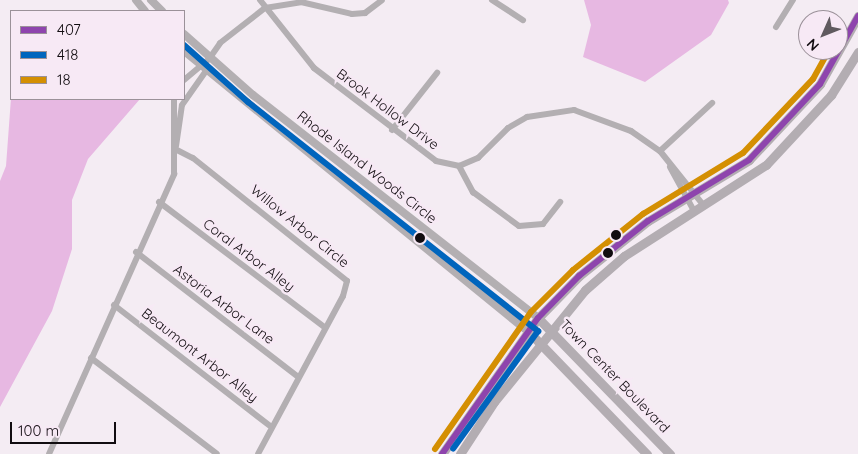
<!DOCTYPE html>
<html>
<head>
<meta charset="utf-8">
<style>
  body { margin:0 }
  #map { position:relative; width:858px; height:454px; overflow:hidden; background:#f4ecf3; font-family:Quicksand,sans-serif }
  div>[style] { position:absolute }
  .water>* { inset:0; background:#e7b8e2 }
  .minor>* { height:6px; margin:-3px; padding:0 3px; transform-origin:3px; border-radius:3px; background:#b3afb2 }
  .tertiary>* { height:8px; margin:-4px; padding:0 4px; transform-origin:4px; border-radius:4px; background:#b3afb2 }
  .secondary>* { height:9px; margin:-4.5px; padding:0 4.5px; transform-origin:4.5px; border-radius:4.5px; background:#b3adb2 }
  .bus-1>* { height:6px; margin:-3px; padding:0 3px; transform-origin:3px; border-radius:3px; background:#8e44ad }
  .bus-2>* { height:6px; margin:-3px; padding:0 3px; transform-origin:3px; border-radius:3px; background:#0065bd }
  .bus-3>* { height:6px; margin:-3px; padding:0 3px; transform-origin:3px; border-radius:3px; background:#d48f02 }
  .dots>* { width:14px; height:14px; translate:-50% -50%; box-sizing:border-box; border:2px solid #f7e9f5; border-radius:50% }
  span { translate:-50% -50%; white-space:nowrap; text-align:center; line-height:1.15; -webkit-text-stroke:5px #f7e9f5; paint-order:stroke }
  .street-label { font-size:14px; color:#110c10 }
  .legend { position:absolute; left:10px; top:10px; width:175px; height:90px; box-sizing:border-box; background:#f7e9f5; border:1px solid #9b9199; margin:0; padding:6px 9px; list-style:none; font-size:15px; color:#110c10 }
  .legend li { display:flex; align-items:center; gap:10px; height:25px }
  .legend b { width:25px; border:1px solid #9b9199 }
  .north { position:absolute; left:798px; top:10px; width:50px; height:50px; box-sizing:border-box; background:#f7e9f5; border:1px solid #9b9199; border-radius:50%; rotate:226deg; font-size:14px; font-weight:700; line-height:20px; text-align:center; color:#110c10 }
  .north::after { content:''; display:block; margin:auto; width:18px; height:22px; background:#605a5f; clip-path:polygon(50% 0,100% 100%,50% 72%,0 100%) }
  .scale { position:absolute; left:10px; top:422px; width:106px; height:22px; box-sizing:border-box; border:2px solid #110c10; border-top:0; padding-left:6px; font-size:15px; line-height:18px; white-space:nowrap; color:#110c10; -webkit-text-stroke:4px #f7e9f5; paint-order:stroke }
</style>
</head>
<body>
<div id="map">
  <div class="water">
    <div style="clip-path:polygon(584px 0,728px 0,729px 3px,711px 35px,645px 82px,583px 57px,591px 25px)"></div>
    <div style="clip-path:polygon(11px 98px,140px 99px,88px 159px,72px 200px,72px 249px,52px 311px,0 407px,0 428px,0 181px,6px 166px)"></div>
  </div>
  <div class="minor">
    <div style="left:260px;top:0;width:87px;rotate:51.5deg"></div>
    <div style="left:314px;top:68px;width:153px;rotate:37.3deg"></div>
    <div style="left:436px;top:161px;width:24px;rotate:12deg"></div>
    <div style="left:459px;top:166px;width:21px;rotate:-23deg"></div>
    <div style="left:478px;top:158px;width:42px;rotate:-45deg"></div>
    <div style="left:508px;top:128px;width:22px;rotate:-30deg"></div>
    <div style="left:527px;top:117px;width:48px;rotate:-8.5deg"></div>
    <div style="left:574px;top:110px;width:61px;rotate:20.2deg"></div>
    <div style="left:631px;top:131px;width:35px;rotate:35deg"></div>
    <div style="left:660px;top:151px;width:70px;rotate:51.3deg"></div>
    <div style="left:492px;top:0;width:37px;rotate:33deg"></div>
    <div style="left:776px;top:27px;width:32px;rotate:-58deg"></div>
    <div style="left:184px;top:80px;width:33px;rotate:-40deg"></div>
    <div style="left:209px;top:59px;width:19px;rotate:-55deg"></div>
    <div style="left:220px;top:43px;width:57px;rotate:-37.9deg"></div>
    <div style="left:265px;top:8px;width:36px;rotate:-9deg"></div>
    <div style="left:301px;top:2px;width:52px;rotate:13.2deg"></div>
    <div style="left:352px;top:14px;width:13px;rotate:-4deg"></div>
    <div style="left:365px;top:13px;width:21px;rotate:-37deg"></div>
    <div style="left:392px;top:130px;width:73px;rotate:-51.7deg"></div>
    <div style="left:176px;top:146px;width:41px;rotate:-81.7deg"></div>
    <div style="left:182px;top:105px;width:45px;rotate:-54.9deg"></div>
    <div style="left:175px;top:149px;width:20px;rotate:27deg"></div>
    <div style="left:193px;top:158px;width:197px;rotate:38.6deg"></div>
    <div style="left:347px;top:281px;width:16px;rotate:105deg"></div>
    <div style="left:343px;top:296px;width:179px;rotate:118.3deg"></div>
    <div style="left:660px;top:151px;width:71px;rotate:-42.7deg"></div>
    <div style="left:459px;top:166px;width:30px;rotate:62deg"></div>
    <div style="left:473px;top:192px;width:57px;rotate:36.5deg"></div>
    <div style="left:519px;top:226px;width:24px;rotate:-5deg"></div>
    <div style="left:543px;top:224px;width:28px;rotate:-52deg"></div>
    <div style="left:670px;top:167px;width:50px;rotate:61.4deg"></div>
    <div style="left:159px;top:202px;width:207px;rotate:37.1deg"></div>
    <div style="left:136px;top:252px;width:203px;rotate:37.6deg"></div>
    <div style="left:114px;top:305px;width:197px;rotate:37.8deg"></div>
    <div style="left:91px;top:358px;width:158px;rotate:37.3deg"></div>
    <div style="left:49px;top:454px;width:307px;rotate:-65.9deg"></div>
    <div style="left:174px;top:174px;width:75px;rotate:-90deg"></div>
  </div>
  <div class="tertiary">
    <div style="left:136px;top:0;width:14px;rotate:51deg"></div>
    <div style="left:151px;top:0;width:16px;rotate:45deg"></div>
    <div style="left:184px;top:34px;width:92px;rotate:41.5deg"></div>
    <div style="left:253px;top:95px;width:362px;rotate:38deg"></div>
    <div style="left:184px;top:51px;width:445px;rotate:39.2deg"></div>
  </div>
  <div class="secondary">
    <div style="left:538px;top:318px;width:190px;rotate:45.9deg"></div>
    <div style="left:529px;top:332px;width:170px;rotate:46deg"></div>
    <div style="left:442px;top:454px;width:166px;rotate:-54.8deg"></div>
    <div style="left:538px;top:318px;width:59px;rotate:-45.7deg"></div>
    <div style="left:579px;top:276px;width:88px;rotate:-38.6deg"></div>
    <div style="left:648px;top:221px;width:118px;rotate:-31.1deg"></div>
    <div style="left:749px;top:160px;width:104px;rotate:-46.9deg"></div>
    <div style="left:820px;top:84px;width:78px;rotate:-60.8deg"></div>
    <div style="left:460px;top:454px;width:62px;rotate:-56.8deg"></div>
    <div style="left:494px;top:402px;width:144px;rotate:-50.9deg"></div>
    <div style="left:585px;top:290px;width:52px;rotate:-41.1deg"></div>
    <div style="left:624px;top:256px;width:169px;rotate:-32.7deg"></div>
    <div style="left:766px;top:165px;width:96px;rotate:-47.1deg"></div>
    <div style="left:831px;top:95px;width:51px;rotate:-57.9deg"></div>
  </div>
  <div class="bus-1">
    <div style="left:442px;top:454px;width:166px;rotate:-54.8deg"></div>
    <div style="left:538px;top:318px;width:59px;rotate:-45.7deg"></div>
    <div style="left:579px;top:276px;width:88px;rotate:-38.6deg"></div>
    <div style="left:648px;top:221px;width:118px;rotate:-31.1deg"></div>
    <div style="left:749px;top:160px;width:104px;rotate:-46.9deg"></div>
    <div style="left:820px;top:84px;width:78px;rotate:-60.8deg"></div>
  </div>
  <div class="bus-2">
    <div style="left:184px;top:45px;width:86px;rotate:41.7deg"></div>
    <div style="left:248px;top:102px;width:370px;rotate:38.3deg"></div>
    <div style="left:538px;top:331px;width:145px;rotate:125.8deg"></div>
  </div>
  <div class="bus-3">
    <div style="left:435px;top:449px;width:167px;rotate:-55deg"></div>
    <div style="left:531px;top:312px;width:59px;rotate:-45deg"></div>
    <div style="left:573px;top:270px;width:90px;rotate:-38.7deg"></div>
    <div style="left:643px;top:214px;width:117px;rotate:-31.4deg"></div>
    <div style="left:743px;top:153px;width:102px;rotate:-46.6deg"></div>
    <div style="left:813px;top:79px;width:33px;rotate:-61deg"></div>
  </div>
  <div class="dots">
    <div style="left:616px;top:235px;background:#110c10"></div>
    <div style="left:420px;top:238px;background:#110c10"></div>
    <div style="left:608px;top:253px;background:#110c10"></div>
  </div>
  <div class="street-label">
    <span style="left:388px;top:109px;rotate:37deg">Brook Hollow Drive</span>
    <span style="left:367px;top:167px;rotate:38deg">Rhode Island Woods Circle</span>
    <span style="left:300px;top:226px;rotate:39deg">Willow Arbor Circle</span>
    <span style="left:249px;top:255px;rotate:37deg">Coral Arbor Alley</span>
    <span style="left:224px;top:304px;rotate:37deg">Astoria Arbor Lane</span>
    <span style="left:200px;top:355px;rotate:38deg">Beaumont Arbor Alley</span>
    <span style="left:615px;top:376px;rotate:46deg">Town Center Boulevard</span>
  </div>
  <ul class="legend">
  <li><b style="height:6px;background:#8e44ad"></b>407</li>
  <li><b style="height:6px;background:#0065bd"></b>418</li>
  <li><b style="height:6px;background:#d48f02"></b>18</li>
  </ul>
  <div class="north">N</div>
  <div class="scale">100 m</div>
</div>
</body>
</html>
